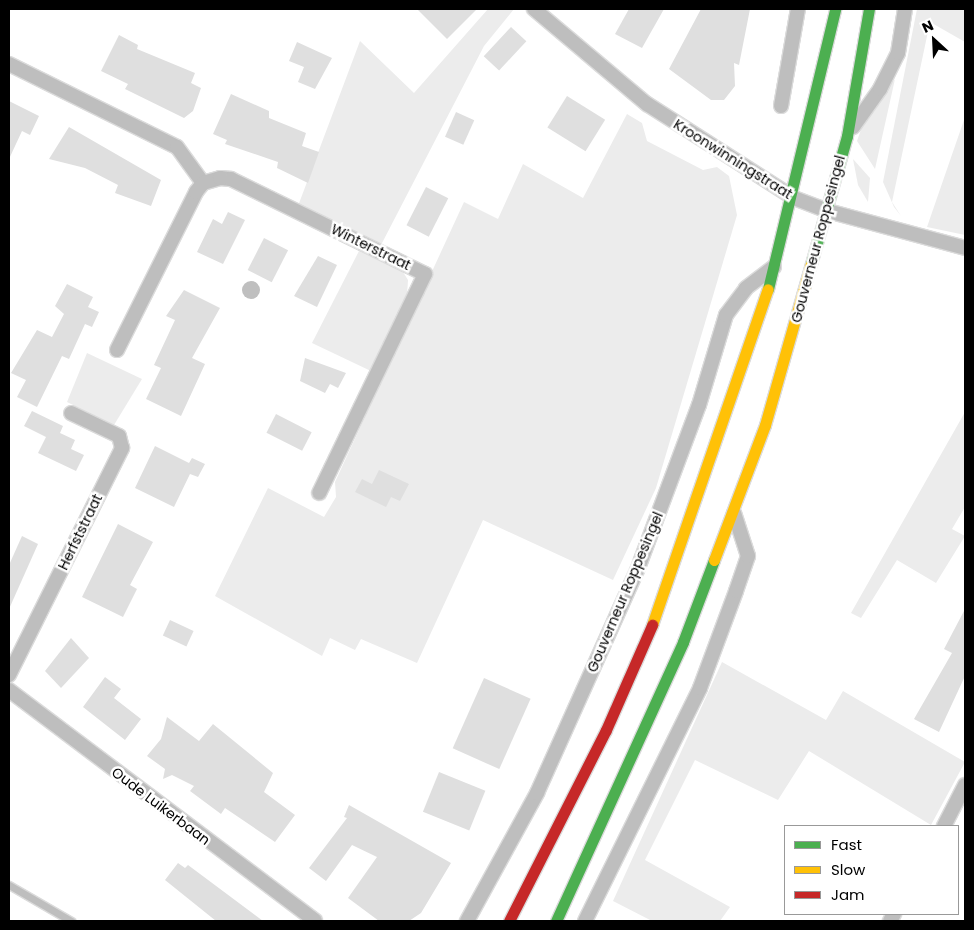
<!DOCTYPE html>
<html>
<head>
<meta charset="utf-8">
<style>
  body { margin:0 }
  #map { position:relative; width:974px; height:930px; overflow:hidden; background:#fff; font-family:Poppins,sans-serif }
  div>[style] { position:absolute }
  .green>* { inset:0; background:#ececec }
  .water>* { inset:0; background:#bfbfbf }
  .round { border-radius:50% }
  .building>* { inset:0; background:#dfdfdf; transform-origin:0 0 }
  .roads { filter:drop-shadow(1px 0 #dbdbdb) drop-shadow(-1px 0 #dbdbdb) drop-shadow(0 1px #dbdbdb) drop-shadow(0 -1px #dbdbdb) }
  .lane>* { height:7px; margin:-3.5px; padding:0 3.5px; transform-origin:3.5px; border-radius:3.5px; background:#bebebe }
  .street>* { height:14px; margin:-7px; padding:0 7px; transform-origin:7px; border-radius:7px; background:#bebebe }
  .fast>* { height:11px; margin:-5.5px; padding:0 5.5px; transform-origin:5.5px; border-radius:5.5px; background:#4caf50 }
  .slow>* { height:11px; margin:-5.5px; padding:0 5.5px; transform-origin:5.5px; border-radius:5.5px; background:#ffc107 }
  .jam>* { height:11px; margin:-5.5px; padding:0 5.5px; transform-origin:5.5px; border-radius:5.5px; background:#c62828 }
  span { translate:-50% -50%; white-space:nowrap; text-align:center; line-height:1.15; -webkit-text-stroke:5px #fff; paint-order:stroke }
  .street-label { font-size:14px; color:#000 }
  .frame { position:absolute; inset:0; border:10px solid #000; pointer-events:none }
  .legend { position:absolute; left:784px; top:825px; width:175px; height:90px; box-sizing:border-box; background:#fff; border:1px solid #999; margin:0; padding:6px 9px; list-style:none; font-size:15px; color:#000 }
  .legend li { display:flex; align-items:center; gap:10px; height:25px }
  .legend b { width:25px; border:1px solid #999 }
  .north { position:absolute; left:909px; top:15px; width:50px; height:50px; -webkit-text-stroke:4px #fff; paint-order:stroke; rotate:335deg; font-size:14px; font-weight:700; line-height:20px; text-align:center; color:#000 }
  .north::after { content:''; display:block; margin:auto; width:18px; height:22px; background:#000; clip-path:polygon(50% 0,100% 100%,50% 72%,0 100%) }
</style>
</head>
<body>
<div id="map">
  <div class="green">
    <div style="clip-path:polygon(488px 9px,514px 9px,484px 46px,381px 245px,298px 206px,360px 41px,414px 93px)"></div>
    <div style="clip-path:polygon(917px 9px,965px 9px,965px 42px,930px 22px,892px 202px,901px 216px,894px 207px,883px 182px)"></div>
    <div style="clip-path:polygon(895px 79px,875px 169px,857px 141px,863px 124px)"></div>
    <div style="clip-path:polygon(627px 114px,642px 123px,647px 141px,703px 170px,717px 167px,729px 176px,737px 215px,656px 488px,613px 580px,483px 520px,417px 663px,361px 639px,355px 650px,330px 638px,322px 656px,215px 596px,268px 488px,324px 517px,336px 497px,335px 482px,464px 202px,498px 219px,523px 164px,583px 198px)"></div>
    <div style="clip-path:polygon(965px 117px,965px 235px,927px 227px)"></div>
    <div style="clip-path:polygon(853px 159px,870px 178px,868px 202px,858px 185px)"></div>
    <div style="clip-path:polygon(359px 251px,403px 272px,408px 280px,407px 295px,373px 372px,312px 343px)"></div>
    <div style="clip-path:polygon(87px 353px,142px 379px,114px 425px,67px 402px)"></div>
    <div style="clip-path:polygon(965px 412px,965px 507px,952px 529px,965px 536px,936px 583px,897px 560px,861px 618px,851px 613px)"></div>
    <div style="clip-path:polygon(722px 662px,826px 720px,843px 691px,965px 762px,931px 825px,809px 751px,778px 800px,695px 760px,645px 860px,730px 907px,720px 921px,652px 921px,613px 901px)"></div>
  </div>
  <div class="water">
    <div class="round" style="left:242px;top:281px;width:18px;height:18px"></div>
  </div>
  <div class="building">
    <div style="clip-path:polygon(417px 9px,477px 9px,447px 39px)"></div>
    <div style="clip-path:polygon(629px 9px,664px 9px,642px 48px,615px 34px)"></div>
    <div style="clip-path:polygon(701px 9px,750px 9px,739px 65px,734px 63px,735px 86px,724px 100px,711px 100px,669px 69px)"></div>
    <div style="left:511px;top:27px;width:21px;height:40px;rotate:43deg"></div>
    <div style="clip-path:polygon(119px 35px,138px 45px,137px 49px,195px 73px,191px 83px,201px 88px,193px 111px,184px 118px,125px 89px,128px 84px,101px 71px)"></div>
    <div style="clip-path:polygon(297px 42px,332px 58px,315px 89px,298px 82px,304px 67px,289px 61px)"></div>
    <div style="clip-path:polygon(231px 94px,269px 111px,269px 118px,306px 133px,302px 146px,319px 152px,308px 183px,277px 168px,278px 162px,225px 144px,227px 140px,213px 134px)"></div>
    <div style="left:567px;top:96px;width:45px;height:37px;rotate:32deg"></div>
    <div style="clip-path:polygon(9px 101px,39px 116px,30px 135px,22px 131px,9px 159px)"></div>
    <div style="left:456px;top:112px;width:20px;height:27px;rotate:24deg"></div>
    <div style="clip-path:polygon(69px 127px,161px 180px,151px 206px,115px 193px,118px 185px,85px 168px,49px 159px)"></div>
    <div style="left:426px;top:187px;width:25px;height:43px;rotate:27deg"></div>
    <div style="clip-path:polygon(228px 212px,245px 220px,223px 264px,197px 252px,213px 219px,222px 224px)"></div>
    <div style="left:264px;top:238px;width:27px;height:36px;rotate:27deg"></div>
    <div style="clip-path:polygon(318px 256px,337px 265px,317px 307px,294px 296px)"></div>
    <div style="clip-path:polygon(67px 284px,93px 297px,88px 307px,99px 312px,92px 327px,85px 324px,69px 359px,62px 356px,37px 407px,17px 397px,26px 380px,11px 373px,37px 330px,52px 337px,64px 314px,55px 306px)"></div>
    <div style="clip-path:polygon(184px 290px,220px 308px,192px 358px,205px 364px,181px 416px,146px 399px,161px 368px,154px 365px,175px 320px,166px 316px)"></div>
    <div style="clip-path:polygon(305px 358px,346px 373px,338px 388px,330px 384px,325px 393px,300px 381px)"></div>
    <div style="clip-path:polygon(32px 411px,63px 426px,60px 433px,75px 440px,71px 449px,84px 455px,76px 471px,38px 453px,46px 437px,24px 426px)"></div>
    <div style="left:276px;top:414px;width:40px;height:21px;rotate:27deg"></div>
    <div style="clip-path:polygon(155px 446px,189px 463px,192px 458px,205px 464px,198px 477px,190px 474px,174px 507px,135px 488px)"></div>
    <div style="clip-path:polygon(379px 470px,409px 484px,400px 501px,391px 497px,386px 507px,355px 492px,362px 479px,372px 484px)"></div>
    <div style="clip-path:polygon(118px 524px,153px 542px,130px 585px,137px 589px,123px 617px,82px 597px)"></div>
    <div style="clip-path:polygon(22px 536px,38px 544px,9px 609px,9px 565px)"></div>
    <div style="clip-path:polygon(965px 609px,965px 676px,939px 732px,914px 719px,952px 653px,944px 649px)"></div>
    <div style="left:170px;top:620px;width:26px;height:17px;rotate:25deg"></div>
    <div style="clip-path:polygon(71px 638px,89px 658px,61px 688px,45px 671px)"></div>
    <div style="clip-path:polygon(105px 677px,121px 689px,114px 698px,141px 719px,125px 740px,83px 707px)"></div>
    <div style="left:484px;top:678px;width:51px;height:77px;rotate:24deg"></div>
    <div style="clip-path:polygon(167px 717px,199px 741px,213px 724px,273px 773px,264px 792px,295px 815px,275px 842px,225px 808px,221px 814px,190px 791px,194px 786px,172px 775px,163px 779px,165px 769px,147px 756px,161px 739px)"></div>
    <div style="left:439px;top:772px;width:50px;height:43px;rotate:22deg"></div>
    <div style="clip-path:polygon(349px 805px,451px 863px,421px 913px,409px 921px,379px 921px,348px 898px,377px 857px,352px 845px,326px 881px,309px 868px,347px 818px,344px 817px)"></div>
    <div style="clip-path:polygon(178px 863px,185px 868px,188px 865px,263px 921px,216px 921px,165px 880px)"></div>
  </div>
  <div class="roads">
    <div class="lane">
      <div style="left:9px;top:885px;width:72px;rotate:30.1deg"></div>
    </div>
    <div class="street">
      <div style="left:534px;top:9px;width:148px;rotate:40.1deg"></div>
      <div style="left:647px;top:104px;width:174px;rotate:32.6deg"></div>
      <div style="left:794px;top:198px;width:36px;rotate:21deg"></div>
      <div style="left:828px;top:211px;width:142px;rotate:15.1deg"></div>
      <div style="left:9px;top:64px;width:187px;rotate:26.3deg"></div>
      <div style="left:177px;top:147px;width:44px;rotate:54.2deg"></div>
      <div style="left:781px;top:106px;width:98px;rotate:-80.1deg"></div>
      <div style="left:853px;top:127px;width:47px;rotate:-54.6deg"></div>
      <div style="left:880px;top:89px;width:40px;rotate:-63.4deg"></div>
      <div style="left:898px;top:53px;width:45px;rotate:-81deg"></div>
      <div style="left:117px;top:350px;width:177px;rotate:-63.4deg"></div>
      <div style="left:196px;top:192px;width:11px;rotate:-52deg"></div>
      <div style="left:203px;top:183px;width:18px;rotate:-16deg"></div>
      <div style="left:220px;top:178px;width:11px;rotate:5deg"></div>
      <div style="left:231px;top:179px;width:216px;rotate:26.1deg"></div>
      <div style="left:425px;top:274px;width:243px;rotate:115.8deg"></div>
      <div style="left:9px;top:675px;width:254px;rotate:-63.5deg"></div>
      <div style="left:122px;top:448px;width:12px;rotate:-104deg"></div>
      <div style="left:119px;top:436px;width:53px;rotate:-154.4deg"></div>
      <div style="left:9px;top:690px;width:383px;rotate:37deg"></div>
      <div style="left:944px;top:826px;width:46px;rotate:-62.9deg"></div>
      <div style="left:467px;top:921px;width:146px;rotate:-61.3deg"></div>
      <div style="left:537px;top:793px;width:247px;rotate:-65.8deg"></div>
      <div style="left:638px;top:568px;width:174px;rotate:-69.5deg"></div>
      <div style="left:699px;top:405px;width:94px;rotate:-73.3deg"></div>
      <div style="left:726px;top:315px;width:34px;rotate:-53deg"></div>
      <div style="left:746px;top:288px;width:35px;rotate:-37deg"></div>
      <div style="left:585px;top:921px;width:260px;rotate:-63.7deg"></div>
      <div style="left:700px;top:688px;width:103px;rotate:-69.6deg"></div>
      <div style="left:736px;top:591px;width:37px;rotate:-71deg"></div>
      <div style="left:748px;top:556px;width:45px;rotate:-108deg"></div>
      <div style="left:890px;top:921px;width:8px;rotate:-60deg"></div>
    </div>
    <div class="fast">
      <div style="left:811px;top:264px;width:133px;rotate:-74.3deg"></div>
      <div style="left:847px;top:136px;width:129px;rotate:-80.2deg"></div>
      <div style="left:768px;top:289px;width:288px;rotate:-76.5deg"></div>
      <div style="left:556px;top:921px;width:307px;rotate:-65.5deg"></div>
      <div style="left:683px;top:642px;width:88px;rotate:-69.3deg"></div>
    </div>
    <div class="slow">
      <div style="left:714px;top:560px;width:144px;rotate:-69.3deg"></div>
      <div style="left:765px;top:425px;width:167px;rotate:-74.1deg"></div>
      <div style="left:652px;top:625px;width:355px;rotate:-71deg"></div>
    </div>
    <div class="jam">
      <div style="left:509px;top:921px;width:214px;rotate:-63.1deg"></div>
      <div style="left:606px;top:730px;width:115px;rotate:-66.3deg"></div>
    </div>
  </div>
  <div class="street-label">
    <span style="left:733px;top:159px;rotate:32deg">Kroonwinningstraat</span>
    <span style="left:818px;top:239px;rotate:-75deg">Gouverneur Roppesingel</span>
    <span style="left:371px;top:247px;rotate:26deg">Winterstraat</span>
    <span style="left:80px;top:532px;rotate:-64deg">Herfststraat</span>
    <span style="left:625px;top:592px;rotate:-67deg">Gouverneur Roppesingel</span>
    <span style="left:161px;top:806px;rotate:37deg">Oude Luikerbaan</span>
  </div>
  <div class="frame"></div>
  <ul class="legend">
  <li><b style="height:6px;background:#4caf50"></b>Fast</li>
  <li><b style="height:6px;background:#ffc107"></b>Slow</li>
  <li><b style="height:6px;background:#c62828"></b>Jam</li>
  </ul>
  <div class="north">N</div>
</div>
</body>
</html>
